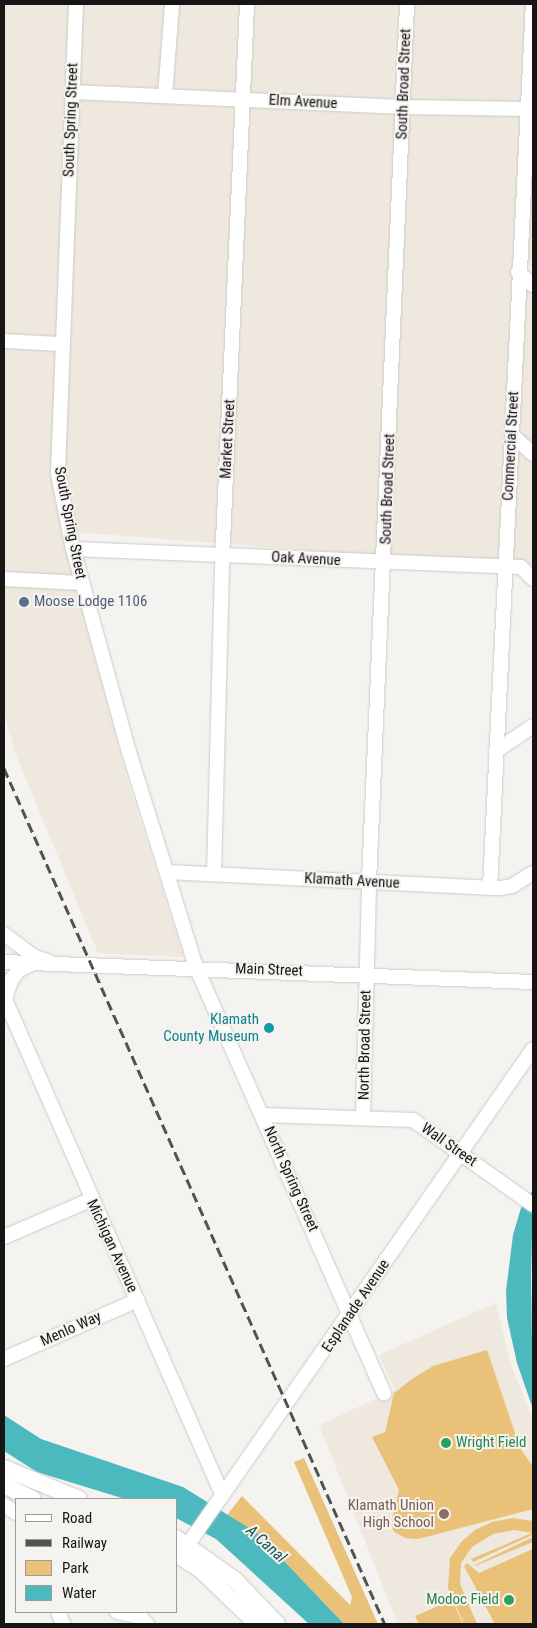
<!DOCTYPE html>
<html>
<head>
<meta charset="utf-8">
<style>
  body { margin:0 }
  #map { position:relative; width:537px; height:1628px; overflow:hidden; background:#f5f3f0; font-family:"Roboto Condensed",sans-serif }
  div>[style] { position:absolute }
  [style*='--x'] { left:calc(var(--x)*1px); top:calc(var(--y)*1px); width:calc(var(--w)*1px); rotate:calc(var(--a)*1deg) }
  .built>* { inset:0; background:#eee8de }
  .green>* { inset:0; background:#e9c178 }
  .water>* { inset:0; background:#4bb9be }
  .roads { filter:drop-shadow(0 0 1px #cbcac7) drop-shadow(0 0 1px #cbcac7) }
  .minor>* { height:14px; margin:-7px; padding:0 7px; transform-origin:7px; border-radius:7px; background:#fff }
  .major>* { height:16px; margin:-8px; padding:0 8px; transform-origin:8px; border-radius:8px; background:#fff }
  .rail>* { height:2.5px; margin-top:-1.25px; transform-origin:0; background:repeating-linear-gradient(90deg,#535251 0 10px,transparent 0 15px) }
  .dots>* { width:14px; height:14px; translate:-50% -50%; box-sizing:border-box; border:2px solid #f5f3f0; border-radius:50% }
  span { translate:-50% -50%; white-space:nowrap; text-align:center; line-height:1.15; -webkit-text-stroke:4px #f5f3f0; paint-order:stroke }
  .street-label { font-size:15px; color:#171615 }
  .service-label { font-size:15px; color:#4e5e75 }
  .left { translate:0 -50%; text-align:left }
  .culture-label { font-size:15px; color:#0d838f }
  .right { translate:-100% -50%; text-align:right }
  .leisure-label { font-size:15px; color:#27864d }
  .education-label { font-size:15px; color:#785e54 }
  .water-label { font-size:16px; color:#105054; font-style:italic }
  .frame { position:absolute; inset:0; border:5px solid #171615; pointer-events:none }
  .legend { position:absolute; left:15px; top:1498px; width:162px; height:115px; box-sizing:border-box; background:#f5f3f0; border:1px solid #9c9b98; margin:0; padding:6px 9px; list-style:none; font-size:15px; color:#171615 }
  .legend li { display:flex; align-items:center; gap:10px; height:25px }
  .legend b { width:25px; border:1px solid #9c9b98 }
</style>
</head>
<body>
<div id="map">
  <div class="built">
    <div style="clip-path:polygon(4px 4px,532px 4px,533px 268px,527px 263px,518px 272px,533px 285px,533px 579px,521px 567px,61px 531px,128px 782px,184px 957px,98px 953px,16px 755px,4px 713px)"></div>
    <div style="clip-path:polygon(496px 1303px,512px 1369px,533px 1418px,533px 1624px,398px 1624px,319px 1425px,395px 1390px,379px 1355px)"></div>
  </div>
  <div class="green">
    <div style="clip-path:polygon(487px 1350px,520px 1448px,533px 1467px,533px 1509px,418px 1539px,405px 1538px,393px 1531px,392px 1519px,399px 1490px,372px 1437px,385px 1432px,394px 1393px,412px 1379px,433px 1366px)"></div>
    <div style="clip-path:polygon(304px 1458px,378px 1624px,344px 1624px,257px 1534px,227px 1515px,242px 1496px,350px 1605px,352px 1597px,294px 1462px)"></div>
    <div style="clip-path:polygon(513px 1518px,533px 1521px,533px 1533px,514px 1530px,493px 1534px,472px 1547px,461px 1563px,460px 1584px,477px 1624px,464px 1624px,448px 1588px,450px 1558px,462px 1541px,475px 1530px,492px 1522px)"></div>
    <div style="clip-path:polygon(532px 1533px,532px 1535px,473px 1562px,471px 1559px)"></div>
    <div style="clip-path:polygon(533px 1537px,533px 1542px,475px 1566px,475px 1565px)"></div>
    <div style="clip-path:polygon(533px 1549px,533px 1624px,495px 1624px,464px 1566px,467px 1563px,479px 1573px)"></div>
    <div style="clip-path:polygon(452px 1600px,463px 1624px,419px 1624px,415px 1616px)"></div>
  </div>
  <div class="water">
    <div style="clip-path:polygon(533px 1190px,531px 1277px,533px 1409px,517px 1363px,507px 1318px,506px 1291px,513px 1235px,521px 1208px)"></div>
    <div style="clip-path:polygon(4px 1415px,41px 1439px,183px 1487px,257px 1533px,344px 1624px,309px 1624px,216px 1539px,176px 1518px,176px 1499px,125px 1499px,37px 1472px,4px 1451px)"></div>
  </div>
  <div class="roads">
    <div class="minor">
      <div style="--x:76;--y:4;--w:470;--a:92.2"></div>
      <div style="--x:58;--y:474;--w:76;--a:78.7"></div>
      <div style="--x:73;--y:549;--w:211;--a:74.6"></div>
      <div style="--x:129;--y:752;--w:225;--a:72.7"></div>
      <div style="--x:196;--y:967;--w:466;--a:66.2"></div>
      <div style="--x:72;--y:92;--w:331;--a:2.6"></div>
      <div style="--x:403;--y:107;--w:126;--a:0.9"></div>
      <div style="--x:529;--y:109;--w:5;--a:-37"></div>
      <div style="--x:165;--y:96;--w:92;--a:-85.6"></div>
      <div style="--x:518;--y:272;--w:20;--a:41"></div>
      <div style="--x:4;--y:341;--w:58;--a:3"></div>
      <div style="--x:513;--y:436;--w:27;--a:42"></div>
      <div style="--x:73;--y:549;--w:448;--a:2.3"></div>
      <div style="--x:521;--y:567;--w:17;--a:45"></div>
      <div style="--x:4;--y:579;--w:77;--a:3"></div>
      <div style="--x:496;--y:751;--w:45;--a:-34"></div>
      <div style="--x:167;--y:872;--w:333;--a:2.8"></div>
      <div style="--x:500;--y:888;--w:12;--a:-9"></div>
      <div style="--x:512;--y:886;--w:25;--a:-32"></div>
      <div style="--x:214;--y:874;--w:333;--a:-88.5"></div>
      <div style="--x:223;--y:541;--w:538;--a:-87.44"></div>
      <div style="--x:490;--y:888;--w:885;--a:-87.22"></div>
      <div style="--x:4;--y:934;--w:39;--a:37"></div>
      <div style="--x:35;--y:957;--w:14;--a:17"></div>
      <div style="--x:4;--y:962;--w:529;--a:2.17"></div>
      <div style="--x:4;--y:997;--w:543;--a:66.32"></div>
      <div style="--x:5;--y:999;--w:20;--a:-72"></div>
      <div style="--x:11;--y:980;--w:13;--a:-51"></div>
      <div style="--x:19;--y:970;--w:14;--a:-25"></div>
      <div style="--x:262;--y:1115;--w:151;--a:1.9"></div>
      <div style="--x:413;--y:1120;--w:147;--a:35.3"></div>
      <div style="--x:363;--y:1117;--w:235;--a:-88.5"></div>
      <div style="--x:369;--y:882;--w:879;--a:-87.52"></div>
      <div style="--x:4;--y:1237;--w:94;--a:-23.3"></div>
      <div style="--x:4;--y:1359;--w:146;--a:-23.8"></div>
      <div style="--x:4;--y:1505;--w:14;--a:34"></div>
      <div style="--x:182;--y:1553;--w:614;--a:-55.15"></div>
      <div style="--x:58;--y:1612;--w:13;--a:67"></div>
      <div style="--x:117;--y:1612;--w:24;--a:12"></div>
      <div style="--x:140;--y:1617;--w:10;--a:45"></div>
    </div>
    <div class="major">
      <div style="--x:4;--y:1468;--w:81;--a:22.5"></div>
      <div style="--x:4;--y:1485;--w:32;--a:26"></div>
      <div style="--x:176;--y:1538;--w:72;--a:35.4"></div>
      <div style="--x:235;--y:1580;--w:61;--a:46.3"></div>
      <div style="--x:176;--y:1554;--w:31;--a:33"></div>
      <div style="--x:202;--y:1571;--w:76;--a:43.9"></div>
    </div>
  </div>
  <div class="rail">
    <div style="--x:4;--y:768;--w:937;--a:66.01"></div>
  </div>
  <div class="dots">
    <div style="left:24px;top:602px;background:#5c6f8a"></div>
    <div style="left:269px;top:1028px;background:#0f9aa8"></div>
    <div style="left:446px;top:1443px;background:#2e9e5b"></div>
    <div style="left:444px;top:1514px;background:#8d6e63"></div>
    <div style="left:509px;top:1600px;background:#2e9e5b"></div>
  </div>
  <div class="street-label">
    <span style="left:404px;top:84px;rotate:-88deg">South Broad Street</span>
    <span style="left:303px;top:102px;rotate:3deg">Elm Avenue</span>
    <span style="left:71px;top:120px;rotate:-88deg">South Spring Street</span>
    <span style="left:228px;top:439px;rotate:-87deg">Market Street</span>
    <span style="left:511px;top:446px;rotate:-87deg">Commercial Street</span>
    <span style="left:388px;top:489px;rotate:-88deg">South Broad Street</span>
    <span style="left:70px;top:523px;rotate:79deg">South Spring Street</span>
    <span style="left:306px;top:559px;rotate:3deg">Oak Avenue</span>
    <span style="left:352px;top:881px;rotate:3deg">Klamath Avenue</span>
    <span style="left:269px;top:970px;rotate:2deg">Main Street</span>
    <span style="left:365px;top:1045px;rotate:-89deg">North Broad Street</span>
    <span style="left:449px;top:1145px;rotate:35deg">Wall Street</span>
    <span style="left:291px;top:1179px;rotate:66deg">North Spring Street</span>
    <span style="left:112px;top:1246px;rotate:65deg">Michigan Avenue</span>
    <span style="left:356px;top:1306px;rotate:-56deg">Esplanade Avenue</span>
    <span style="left:71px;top:1329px;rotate:-24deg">Menlo Way</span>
  </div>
  <div class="service-label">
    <span class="left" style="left:34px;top:602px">Moose Lodge 1106</span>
  </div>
  <div class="culture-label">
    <span class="right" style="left:259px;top:1028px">Klamath<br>County Museum</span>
  </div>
  <div class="leisure-label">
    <span class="left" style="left:456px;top:1443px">Wright Field</span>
    <span class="right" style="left:499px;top:1600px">Modoc Field</span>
  </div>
  <div class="education-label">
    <span class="right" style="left:434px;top:1514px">Klamath Union<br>High School</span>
  </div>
  <div class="water-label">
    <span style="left:266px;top:1544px;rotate:42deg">A Canal</span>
  </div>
  <div class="frame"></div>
  <ul class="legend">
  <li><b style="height:6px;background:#fff"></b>Road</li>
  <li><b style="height:6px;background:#535251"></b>Railway</li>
  <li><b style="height:14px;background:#e9c178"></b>Park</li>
  <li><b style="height:14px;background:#4bb9be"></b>Water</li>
  </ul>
</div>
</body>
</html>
